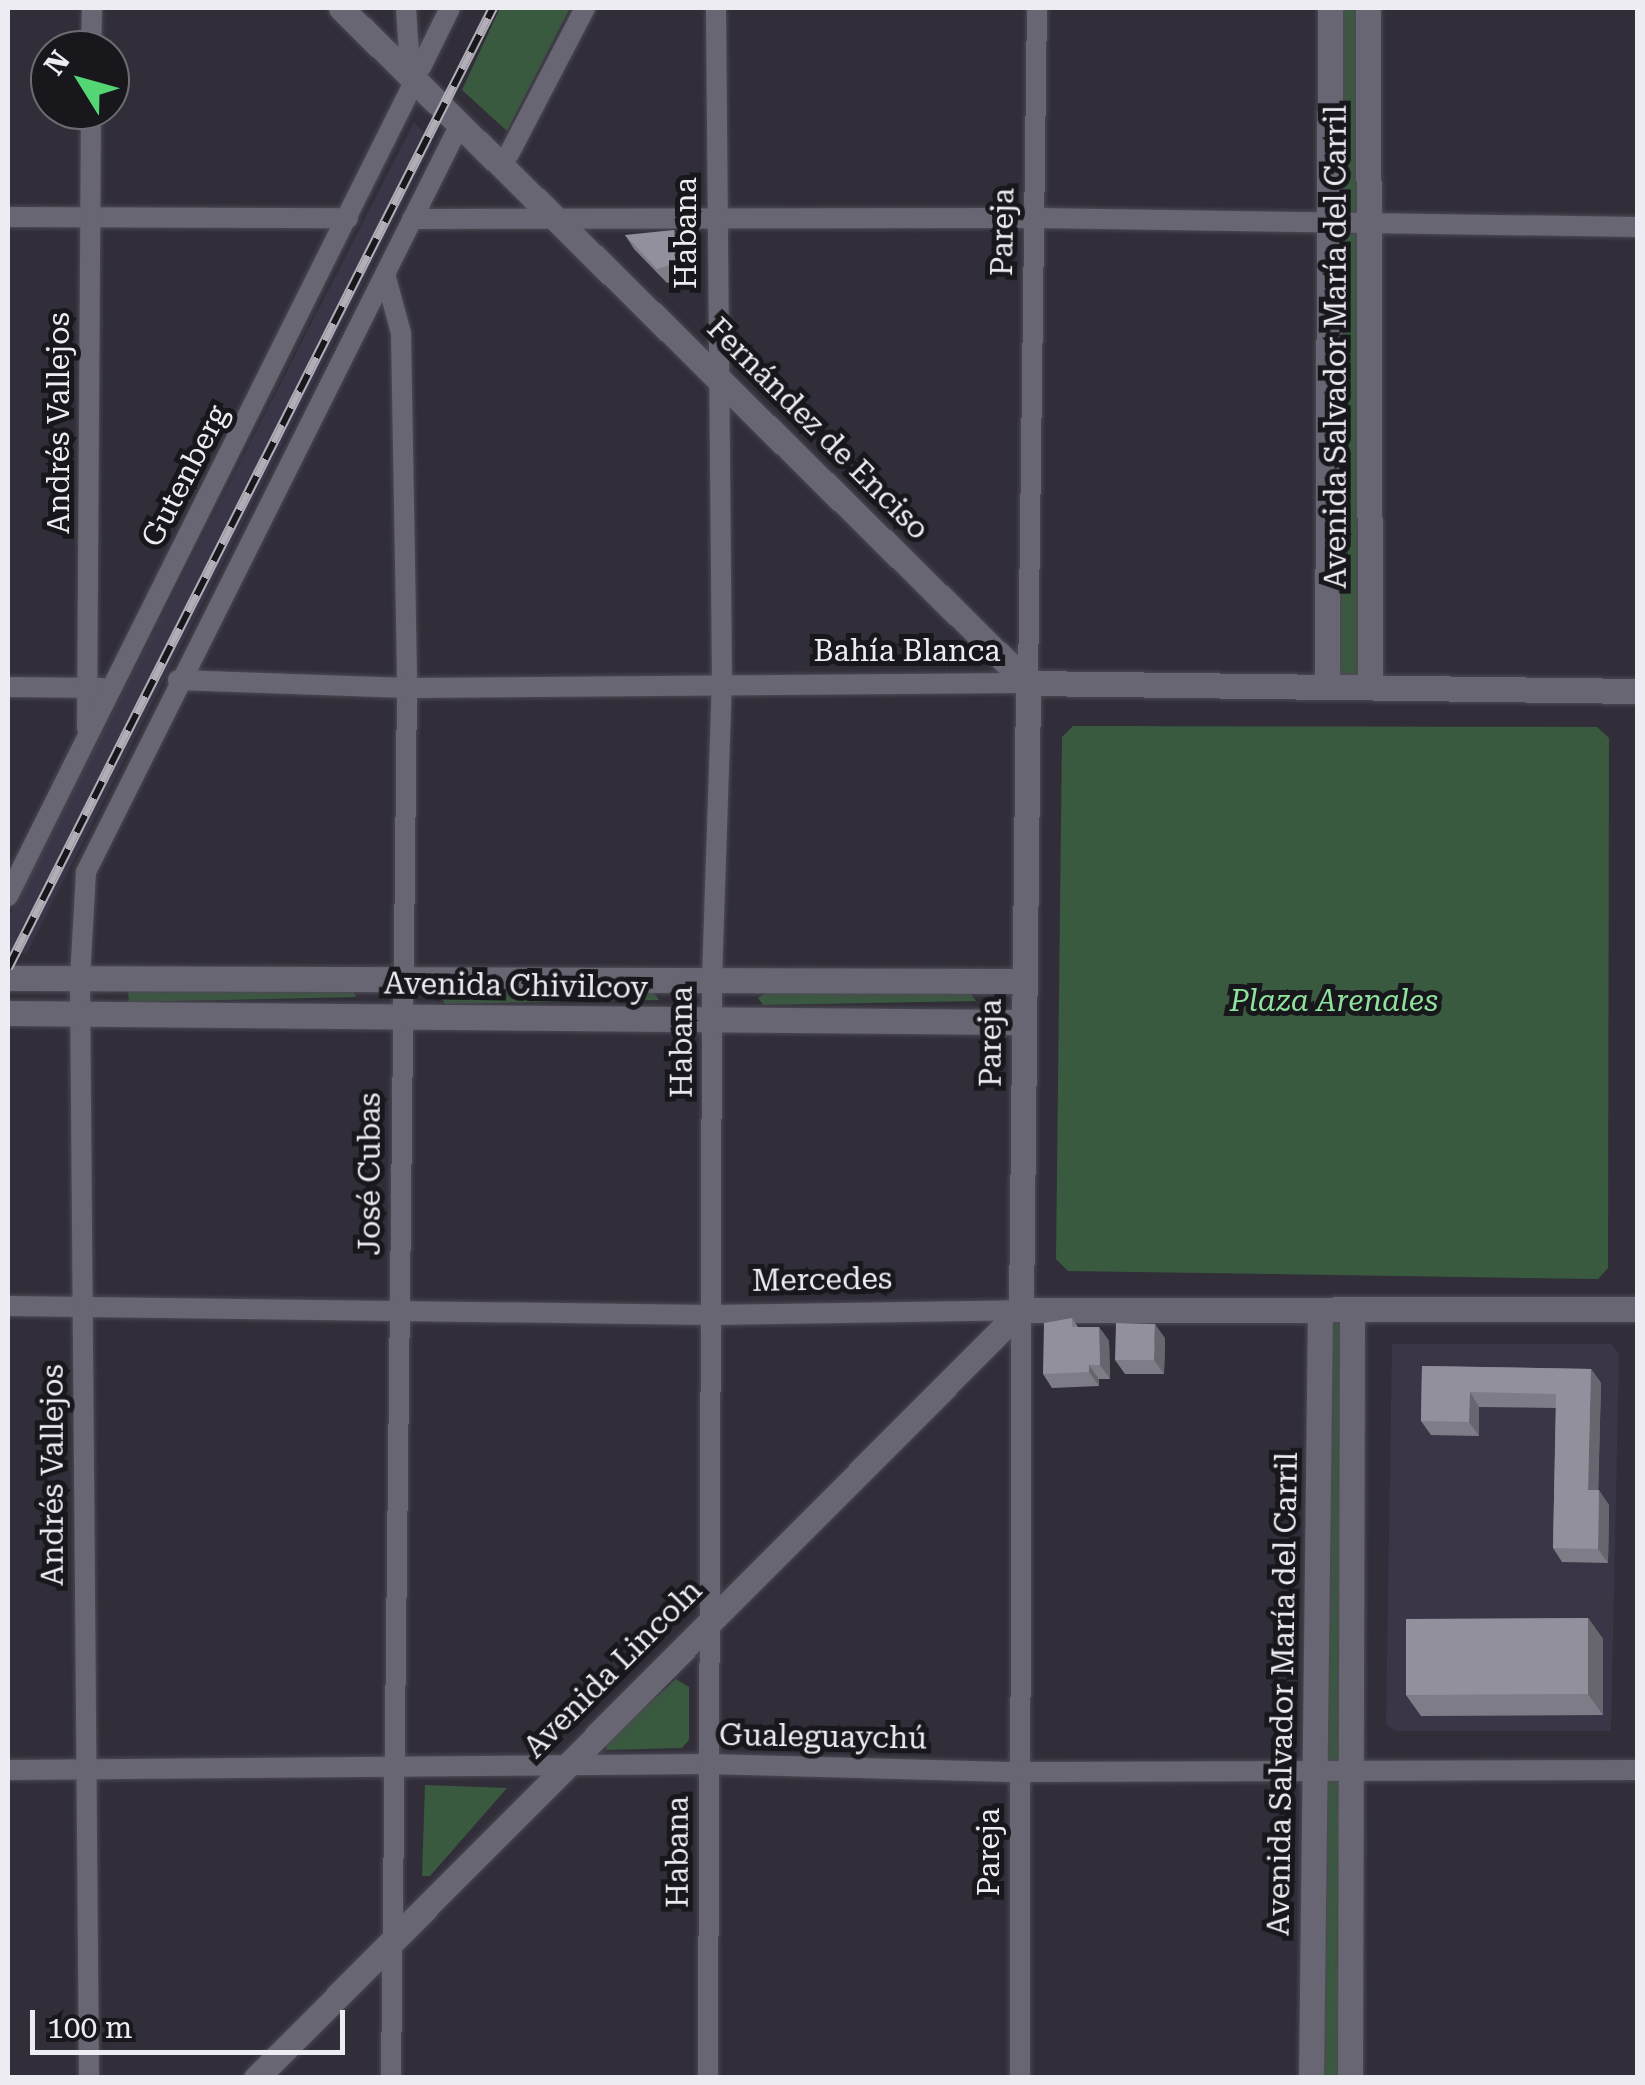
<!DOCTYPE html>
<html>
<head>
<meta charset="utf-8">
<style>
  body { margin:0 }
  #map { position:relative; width:1645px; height:2085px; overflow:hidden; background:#312e39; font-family:"Roboto Serif",serif }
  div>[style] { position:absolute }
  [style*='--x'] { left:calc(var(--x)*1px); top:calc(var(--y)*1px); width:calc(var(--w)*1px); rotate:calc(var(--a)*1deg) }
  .built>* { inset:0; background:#3b3647 }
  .green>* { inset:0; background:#3a5a40 }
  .roads { filter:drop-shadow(0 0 2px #4c4953) drop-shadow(0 0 2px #4c4953) }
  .minor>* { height:20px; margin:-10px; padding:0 10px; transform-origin:10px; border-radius:10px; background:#696673 }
  .tertiary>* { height:25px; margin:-12.5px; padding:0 12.5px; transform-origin:12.5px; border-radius:12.5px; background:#696673 }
  .rail>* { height:10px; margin-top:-5px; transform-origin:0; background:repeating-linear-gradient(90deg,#18171c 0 19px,#b1aeb7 0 38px); box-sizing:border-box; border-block:2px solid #b1aeb7 }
  .wall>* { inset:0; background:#7e7c87 }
  .shaded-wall>* { inset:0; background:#67656e }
  .building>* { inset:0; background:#93909d }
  span { translate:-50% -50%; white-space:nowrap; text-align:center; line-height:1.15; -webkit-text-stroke:10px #18171c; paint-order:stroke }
  .street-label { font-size:30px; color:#eeecf3 }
  .park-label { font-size:30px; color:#8fe29d; font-style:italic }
  .frame { position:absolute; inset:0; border:10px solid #eeecf3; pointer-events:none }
  .north { position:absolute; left:30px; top:30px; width:100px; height:100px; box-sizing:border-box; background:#18171c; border:2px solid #6e6c72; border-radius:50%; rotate:307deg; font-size:28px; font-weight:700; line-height:40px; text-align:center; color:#eeecf3 }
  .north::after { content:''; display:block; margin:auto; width:35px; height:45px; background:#53d673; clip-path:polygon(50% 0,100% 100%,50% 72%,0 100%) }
  .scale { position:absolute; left:30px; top:2010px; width:315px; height:45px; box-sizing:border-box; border:5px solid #eeecf3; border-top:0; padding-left:12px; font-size:30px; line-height:35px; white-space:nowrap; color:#eeecf3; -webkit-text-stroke:8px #18171c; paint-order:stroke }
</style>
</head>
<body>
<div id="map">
  <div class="built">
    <div style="clip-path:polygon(414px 122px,433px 143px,27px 953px,8px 954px,8px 918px)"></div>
    <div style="clip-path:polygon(1392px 1344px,1611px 1344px,1619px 1354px,1611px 1731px,1395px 1731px,1386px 1724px)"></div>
  </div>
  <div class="green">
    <div style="clip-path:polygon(500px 8px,570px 8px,507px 131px,462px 90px)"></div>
    <div style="clip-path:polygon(1330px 8px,1368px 8px,1370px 687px,1327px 687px)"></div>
    <div style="clip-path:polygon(1073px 726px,1597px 727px,1609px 738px,1608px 1268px,1598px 1279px,1068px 1271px,1056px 1259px,1062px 737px)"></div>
    <div style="clip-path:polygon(128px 990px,353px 990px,356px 997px,129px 1002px)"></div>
    <div style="clip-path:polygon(448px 992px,654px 993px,659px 1000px,445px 1004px,441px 997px)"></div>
    <div style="clip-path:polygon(765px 993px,971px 994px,976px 1001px,763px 1005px,758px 998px)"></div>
    <div style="clip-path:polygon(1320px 1311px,1343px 1311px,1350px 2077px,1311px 2078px)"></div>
    <div style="clip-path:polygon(676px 1679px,689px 1687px,689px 1740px,682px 1748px,606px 1750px,607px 1741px)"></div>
    <div style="clip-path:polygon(425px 1785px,507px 1788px,430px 1876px,422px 1876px)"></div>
  </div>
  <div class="roads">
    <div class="minor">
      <div style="--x:406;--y:8;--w:46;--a:86.3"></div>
      <div style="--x:91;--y:50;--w:42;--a:-88.6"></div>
      <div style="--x:421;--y:67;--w:66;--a:-63.8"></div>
      <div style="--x:509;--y:154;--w:165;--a:-62.5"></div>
      <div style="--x:8;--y:217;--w:340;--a:0.2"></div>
      <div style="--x:412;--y:219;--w:624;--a:-0.09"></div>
      <div style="--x:1036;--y:218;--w:602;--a:0.86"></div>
      <div style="--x:385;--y:274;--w:61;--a:74.8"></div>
      <div style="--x:401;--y:333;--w:355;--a:89"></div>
      <div style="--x:407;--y:688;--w:1390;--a:90.66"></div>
      <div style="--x:178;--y:680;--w:229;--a:2"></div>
      <div style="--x:407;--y:688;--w:621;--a:-0.46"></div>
      <div style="--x:1028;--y:683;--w:675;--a:-89.24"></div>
      <div style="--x:8;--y:687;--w:93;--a:0.6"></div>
      <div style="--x:87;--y:728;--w:618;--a:-89.63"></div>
      <div style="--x:8;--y:896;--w:910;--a:-63.49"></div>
      <div style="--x:8;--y:1306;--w:703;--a:0.73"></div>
      <div style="--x:711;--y:1315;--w:310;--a:-0.9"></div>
      <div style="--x:1021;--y:1310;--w:768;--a:90.07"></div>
      <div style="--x:8;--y:1770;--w:700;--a:-0.49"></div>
      <div style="--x:708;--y:1764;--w:314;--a:1.5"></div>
      <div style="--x:1022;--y:1772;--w:616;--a:-0.19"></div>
      <div style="--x:89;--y:2078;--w:1099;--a:-90.47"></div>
      <div style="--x:80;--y:979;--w:107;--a:-86.8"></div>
      <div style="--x:86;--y:872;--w:834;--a:-63.43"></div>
      <div style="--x:708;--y:2078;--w:1099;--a:-89.79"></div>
      <div style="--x:712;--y:979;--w:294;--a:-88.1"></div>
      <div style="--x:722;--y:685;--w:677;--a:-90.51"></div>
    </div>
    <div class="tertiary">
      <div style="--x:341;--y:8;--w:963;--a:44.5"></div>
      <div style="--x:1368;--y:8;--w:679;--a:89.83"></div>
      <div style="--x:1028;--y:683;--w:610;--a:0.75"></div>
      <div style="--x:1327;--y:687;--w:679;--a:-89.75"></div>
      <div style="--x:8;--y:978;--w:1015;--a:0.17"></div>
      <div style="--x:8;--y:1013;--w:1016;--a:0.51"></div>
      <div style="--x:1021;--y:1310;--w:627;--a:-89.36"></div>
      <div style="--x:1021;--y:1310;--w:617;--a:-0.09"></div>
      <div style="--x:256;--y:2078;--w:1084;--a:-45.11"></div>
      <div style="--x:1311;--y:2078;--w:767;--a:-89.33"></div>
      <div style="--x:1350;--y:2078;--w:766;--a:-89.85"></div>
    </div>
  </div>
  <div class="rail">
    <div style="--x:8;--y:968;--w:1076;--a:-63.2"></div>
  </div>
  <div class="wall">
    <div style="clip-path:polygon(625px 235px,684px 244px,686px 277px,667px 283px,634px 249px)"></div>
    <div style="clip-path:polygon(1072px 1318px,1078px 1327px,1099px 1327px,1109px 1341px,1110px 1379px,1099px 1379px,1099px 1386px,1052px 1388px,1043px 1374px)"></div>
    <div style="clip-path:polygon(1165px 1338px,1164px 1374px,1125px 1374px,1115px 1360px)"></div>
    <div style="clip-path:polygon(1422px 1366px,1591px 1369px,1601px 1383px,1598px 1490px,1609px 1505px,1608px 1563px,1562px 1562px,1553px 1548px,1556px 1408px,1479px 1407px,1479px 1436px,1431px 1435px,1421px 1421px)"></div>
    <div style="clip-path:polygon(1588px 1618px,1603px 1639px,1603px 1715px,1421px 1716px,1406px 1695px)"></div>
  </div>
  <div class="shaded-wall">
    <div style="clip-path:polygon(674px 230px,684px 244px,686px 277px,676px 263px)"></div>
    <div style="clip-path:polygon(1155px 1324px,1165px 1338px,1164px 1374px,1154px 1360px)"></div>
    <div style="clip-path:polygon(1099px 1327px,1109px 1341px,1110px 1379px,1100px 1365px)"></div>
    <div style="clip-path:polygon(1089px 1365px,1099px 1379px,1099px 1386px,1089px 1372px)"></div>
    <div style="clip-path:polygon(1591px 1369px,1601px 1383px,1598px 1504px,1588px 1490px)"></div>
    <div style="clip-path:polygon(1470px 1392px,1479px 1407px,1479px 1436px,1469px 1422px)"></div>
    <div style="clip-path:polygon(1599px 1490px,1609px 1505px,1608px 1563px,1598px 1549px)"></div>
    <div style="clip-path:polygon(1588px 1618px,1603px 1639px,1603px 1715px,1588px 1694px)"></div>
  </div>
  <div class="building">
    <div style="clip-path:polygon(674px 230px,676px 263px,657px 269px,625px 235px)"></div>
    <div style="clip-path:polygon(1072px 1318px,1072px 1327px,1099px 1327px,1100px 1365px,1089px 1365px,1089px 1372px,1043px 1374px,1044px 1323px)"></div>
    <div style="clip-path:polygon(1116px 1323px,1155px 1324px,1154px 1360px,1115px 1360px)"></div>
    <div style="clip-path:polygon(1422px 1366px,1591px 1369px,1588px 1490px,1599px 1490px,1598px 1549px,1553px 1548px,1556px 1394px,1470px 1392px,1469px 1422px,1421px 1421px)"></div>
    <div style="clip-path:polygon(1588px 1618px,1588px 1694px,1406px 1695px,1406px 1619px)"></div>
  </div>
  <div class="street-label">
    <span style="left:1003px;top:232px;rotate:-89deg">Pareja</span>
    <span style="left:686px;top:233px;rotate:-90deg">Habana</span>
    <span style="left:1336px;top:347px;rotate:-90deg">Avenida Salvador María del Carril</span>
    <span style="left:59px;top:423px;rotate:-90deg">Andrés Vallejos</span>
    <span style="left:818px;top:429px;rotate:45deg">Fernández de Enciso</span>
    <span style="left:185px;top:476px;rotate:-63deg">Gutenberg</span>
    <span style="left:907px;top:651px">Bahía Blanca</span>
    <span style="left:516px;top:986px;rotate:1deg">Avenida Chivilcoy</span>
    <span style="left:682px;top:1042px;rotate:-90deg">Habana</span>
    <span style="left:991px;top:1043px;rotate:-90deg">Pareja</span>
    <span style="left:370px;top:1174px;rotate:-90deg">José Cubas</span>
    <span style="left:822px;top:1280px;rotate:-1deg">Mercedes</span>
    <span style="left:53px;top:1475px;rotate:-90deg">Andrés Vallejos</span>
    <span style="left:613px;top:1669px;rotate:-45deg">Avenida Lincoln</span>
    <span style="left:1283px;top:1694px;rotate:-89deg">Avenida Salvador María del Carril</span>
    <span style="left:823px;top:1737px;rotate:1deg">Gualeguaychú</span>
    <span style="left:678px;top:1852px;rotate:-90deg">Habana</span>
    <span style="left:989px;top:1852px;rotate:-90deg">Pareja</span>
  </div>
  <div class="park-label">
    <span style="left:1334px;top:1001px">Plaza Arenales</span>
  </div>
  <div class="frame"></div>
  <div class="north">N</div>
  <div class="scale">100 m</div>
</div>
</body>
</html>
